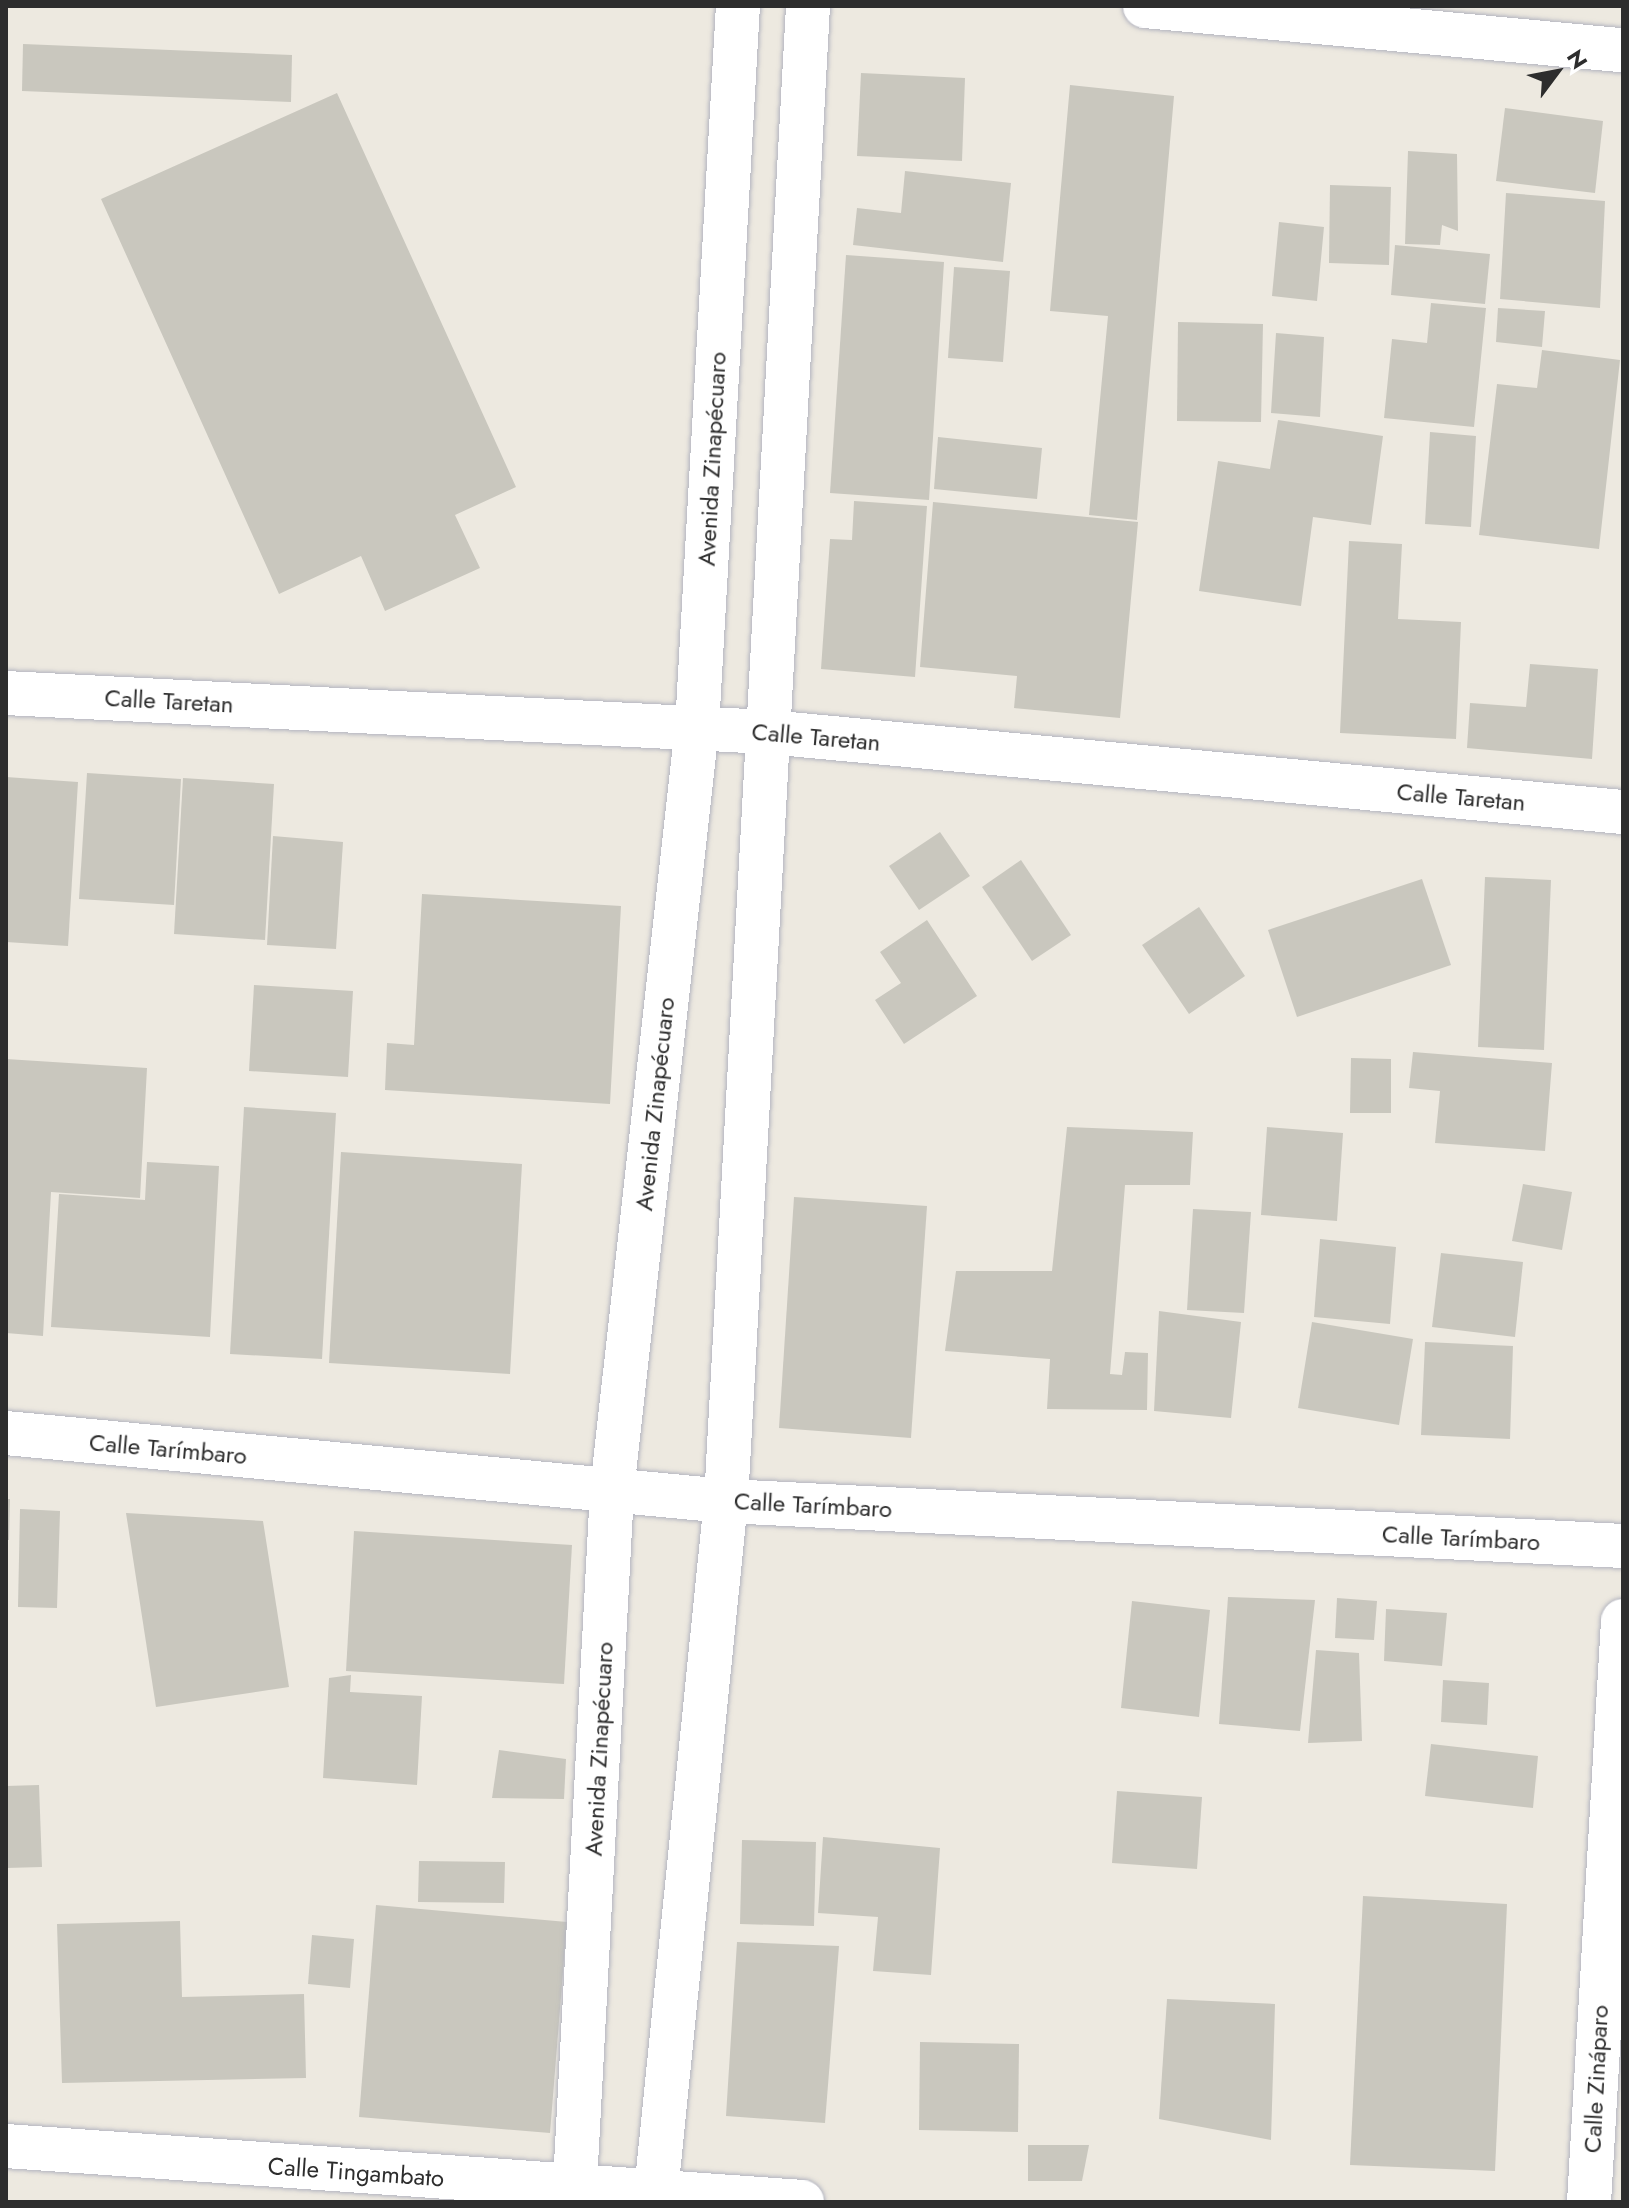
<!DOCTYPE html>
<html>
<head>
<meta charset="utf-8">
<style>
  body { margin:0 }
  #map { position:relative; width:1629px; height:2208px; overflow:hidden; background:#ede9e0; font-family:Jost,sans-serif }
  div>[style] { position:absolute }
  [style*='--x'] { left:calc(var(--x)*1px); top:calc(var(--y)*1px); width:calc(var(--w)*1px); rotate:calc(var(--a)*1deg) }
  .building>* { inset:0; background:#c9c7be }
  .roads { filter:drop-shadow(0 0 2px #b3b4bf) drop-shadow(0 0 2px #b3b4bf) }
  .minor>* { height:44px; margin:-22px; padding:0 22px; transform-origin:22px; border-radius:22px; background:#fff }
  span { translate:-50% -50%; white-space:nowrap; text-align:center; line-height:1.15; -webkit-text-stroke:6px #fff; paint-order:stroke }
  .street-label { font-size:24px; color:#2d2d2d }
  .frame { position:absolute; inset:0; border:8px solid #2d2d2d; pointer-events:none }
  .north { position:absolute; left:1517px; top:32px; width:80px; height:80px; -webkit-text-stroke:6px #fff; paint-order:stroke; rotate:58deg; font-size:22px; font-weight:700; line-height:32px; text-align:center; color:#2d2d2d }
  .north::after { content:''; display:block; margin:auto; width:28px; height:36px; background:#2d2d2d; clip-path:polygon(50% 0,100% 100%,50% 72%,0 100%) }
</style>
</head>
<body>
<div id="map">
  <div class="building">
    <div style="clip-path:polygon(23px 44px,292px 55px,291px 102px,22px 91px)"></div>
    <div style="clip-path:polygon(861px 73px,965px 78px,962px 161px,857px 156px)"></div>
    <div style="clip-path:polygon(1070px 85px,1174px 96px,1137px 520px,1089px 515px,1108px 316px,1050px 311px)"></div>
    <div style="clip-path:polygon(337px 93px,516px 487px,455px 515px,480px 568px,385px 611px,361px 556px,279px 594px,101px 199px)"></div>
    <div style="clip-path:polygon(1505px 108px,1603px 121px,1595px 193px,1496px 181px)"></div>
    <div style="clip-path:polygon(1408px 151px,1457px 154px,1458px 231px,1442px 225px,1440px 245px,1405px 244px)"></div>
    <div style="clip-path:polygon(905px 171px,1011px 183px,1003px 262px,853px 245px,857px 208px,901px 213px)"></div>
    <div style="clip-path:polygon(1330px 185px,1391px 187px,1389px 265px,1329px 263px)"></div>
    <div style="clip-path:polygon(1506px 193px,1605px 201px,1600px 308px,1500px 299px)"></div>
    <div style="clip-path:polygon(1279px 222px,1324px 227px,1317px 301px,1272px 296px)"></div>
    <div style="clip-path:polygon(1395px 245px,1490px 254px,1485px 304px,1391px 295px)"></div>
    <div style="clip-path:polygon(846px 255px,944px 262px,929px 500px,830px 493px)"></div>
    <div style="clip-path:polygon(954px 267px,1010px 271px,1003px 362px,948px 358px)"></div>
    <div style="clip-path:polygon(1431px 303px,1486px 308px,1474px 427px,1384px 418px,1392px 339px,1427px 343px)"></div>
    <div style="clip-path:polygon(1498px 308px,1545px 311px,1542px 347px,1496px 342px)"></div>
    <div style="clip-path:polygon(1178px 322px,1263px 324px,1261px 422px,1177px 421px)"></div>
    <div style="clip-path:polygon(1276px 333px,1324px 337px,1320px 417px,1271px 413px)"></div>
    <div style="clip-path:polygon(1542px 350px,1620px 360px,1599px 549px,1479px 535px,1497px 384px,1537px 388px)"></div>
    <div style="clip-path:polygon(1278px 420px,1383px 436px,1371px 525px,1313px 517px,1301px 606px,1199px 591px,1218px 461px,1270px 469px)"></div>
    <div style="clip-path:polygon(1430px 432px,1476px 436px,1471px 527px,1425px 524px)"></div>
    <div style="clip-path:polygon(938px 437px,1042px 448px,1037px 499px,934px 489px)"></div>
    <div style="clip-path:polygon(854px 501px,927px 506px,915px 677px,821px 669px,830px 539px,852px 540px)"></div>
    <div style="clip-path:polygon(933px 502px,1138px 522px,1120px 718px,1014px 708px,1017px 676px,920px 667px)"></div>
    <div style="clip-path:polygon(1349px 541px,1402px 544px,1398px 619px,1461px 622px,1456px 739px,1340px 733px)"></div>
    <div style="clip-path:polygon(1530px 664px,1598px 669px,1592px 759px,1467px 748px,1470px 703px,1526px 707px)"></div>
    <div style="clip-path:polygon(87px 773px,181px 779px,174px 905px,79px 899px)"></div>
    <div style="clip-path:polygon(6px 777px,78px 782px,68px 946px,6px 942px)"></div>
    <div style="clip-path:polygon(183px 778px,274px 784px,265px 940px,174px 934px)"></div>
    <div style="clip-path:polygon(940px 832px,970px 876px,919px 910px,889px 866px)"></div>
    <div style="clip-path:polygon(273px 836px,343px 842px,336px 949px,267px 945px)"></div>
    <div style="clip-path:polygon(1021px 860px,1071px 935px,1032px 961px,982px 887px)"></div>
    <div style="clip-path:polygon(1485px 877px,1551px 880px,1544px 1050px,1478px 1047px)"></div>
    <div style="clip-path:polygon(1422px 879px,1451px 965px,1297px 1017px,1268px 930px)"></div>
    <div style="clip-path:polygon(422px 894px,621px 906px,610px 1104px,385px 1090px,387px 1043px,414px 1045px)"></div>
    <div style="clip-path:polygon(1199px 907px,1245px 976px,1189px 1014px,1142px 945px)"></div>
    <div style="clip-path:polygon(927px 920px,977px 996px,904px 1044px,875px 1000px,901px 983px,880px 952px)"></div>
    <div style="clip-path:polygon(254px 985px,353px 991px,348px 1077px,249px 1071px)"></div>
    <div style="clip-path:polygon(1413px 1052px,1552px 1063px,1545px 1151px,1435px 1143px,1440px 1091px,1409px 1088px)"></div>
    <div style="clip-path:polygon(1351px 1058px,1391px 1059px,1391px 1113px,1350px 1113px)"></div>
    <div style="clip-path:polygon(6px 1059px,147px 1068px,140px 1198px,51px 1192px,43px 1336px,6px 1333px)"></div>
    <div style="clip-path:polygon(244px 1107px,336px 1113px,322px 1359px,230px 1354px)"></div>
    <div style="clip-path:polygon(1067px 1127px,1193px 1132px,1190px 1185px,1125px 1185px,1110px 1374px,1122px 1375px,1125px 1352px,1148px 1353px,1147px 1410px,1047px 1409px,1050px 1359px,945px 1351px,956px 1271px,1052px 1271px)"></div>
    <div style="clip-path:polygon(1267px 1127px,1343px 1133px,1337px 1221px,1261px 1215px)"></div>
    <div style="clip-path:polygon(341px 1152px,522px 1164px,510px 1374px,329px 1363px)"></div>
    <div style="clip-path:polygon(147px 1162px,219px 1166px,210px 1337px,51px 1327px,59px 1194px,145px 1200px)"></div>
    <div style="clip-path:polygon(1523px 1184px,1572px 1192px,1562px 1250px,1512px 1241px)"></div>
    <div style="clip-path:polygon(794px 1197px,927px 1206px,911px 1438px,779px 1428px)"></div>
    <div style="clip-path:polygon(1193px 1209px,1251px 1212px,1244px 1313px,1187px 1310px)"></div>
    <div style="clip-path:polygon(1320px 1239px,1396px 1247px,1390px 1324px,1314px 1317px)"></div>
    <div style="clip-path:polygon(1441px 1253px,1523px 1262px,1515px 1337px,1432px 1327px)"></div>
    <div style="clip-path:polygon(1159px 1311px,1241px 1322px,1231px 1418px,1154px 1411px)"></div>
    <div style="clip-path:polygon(1312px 1322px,1413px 1339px,1399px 1425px,1298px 1408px)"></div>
    <div style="clip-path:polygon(1425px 1342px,1513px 1346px,1510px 1439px,1421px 1435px)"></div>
    <div style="clip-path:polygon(6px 1499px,10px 1499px,9px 1540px,6px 1540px)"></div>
    <div style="clip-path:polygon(20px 1509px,60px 1511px,57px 1608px,18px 1607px)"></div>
    <div style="clip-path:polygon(126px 1513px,263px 1521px,289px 1687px,156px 1707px)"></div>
    <div style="clip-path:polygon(354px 1531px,572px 1545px,564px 1684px,346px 1671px)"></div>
    <div style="clip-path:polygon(1228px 1597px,1315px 1600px,1300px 1731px,1219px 1724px)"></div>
    <div style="clip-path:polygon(1337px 1598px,1377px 1601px,1374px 1640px,1335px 1638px)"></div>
    <div style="clip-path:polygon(1132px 1601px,1210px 1610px,1199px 1717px,1121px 1708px)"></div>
    <div style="clip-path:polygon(1386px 1609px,1447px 1613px,1442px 1666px,1384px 1661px)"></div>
    <div style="clip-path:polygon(1316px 1650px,1359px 1653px,1362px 1741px,1308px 1743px)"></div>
    <div style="clip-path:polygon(351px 1675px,350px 1692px,422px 1696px,417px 1785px,323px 1778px,329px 1678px)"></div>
    <div style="clip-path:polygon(1443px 1680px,1489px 1683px,1487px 1725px,1441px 1722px)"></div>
    <div style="clip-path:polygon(1431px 1744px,1538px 1756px,1533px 1808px,1425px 1796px)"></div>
    <div style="clip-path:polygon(499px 1750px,566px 1759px,564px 1799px,492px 1798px)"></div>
    <div style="clip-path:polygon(39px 1785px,42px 1867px,6px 1868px,6px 1786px)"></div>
    <div style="clip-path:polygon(1117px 1791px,1202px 1797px,1197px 1869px,1112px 1863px)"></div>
    <div style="clip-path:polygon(823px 1837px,940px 1848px,931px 1975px,873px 1971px,878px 1917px,818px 1913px)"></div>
    <div style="clip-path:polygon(742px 1840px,816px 1842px,814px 1926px,740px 1924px)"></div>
    <div style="clip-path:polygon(419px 1861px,505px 1862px,504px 1903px,418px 1902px)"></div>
    <div style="clip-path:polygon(1363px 1896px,1507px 1904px,1495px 2171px,1350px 2165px)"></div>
    <div style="clip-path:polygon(376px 1905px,567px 1922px,550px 2133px,359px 2117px)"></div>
    <div style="clip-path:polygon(180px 1921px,182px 1997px,304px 1994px,306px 2078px,62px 2083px,57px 1924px)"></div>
    <div style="clip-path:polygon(312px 1935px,354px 1939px,350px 1988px,308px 1984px)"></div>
    <div style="clip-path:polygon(737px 1942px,839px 1946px,825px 2123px,726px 2116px)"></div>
    <div style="clip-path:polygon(1167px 1999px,1275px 2004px,1271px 2140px,1159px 2119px)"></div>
    <div style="clip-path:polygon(920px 2042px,1019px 2044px,1018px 2132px,919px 2130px)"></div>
    <div style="clip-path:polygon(1028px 2145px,1089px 2145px,1082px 2181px,1028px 2181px)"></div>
  </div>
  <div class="roads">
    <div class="minor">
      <div style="--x:1145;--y:6;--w:480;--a:5.3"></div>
      <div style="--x:6;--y:693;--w:763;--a:2.93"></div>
      <div style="--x:768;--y:732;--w:859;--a:5.35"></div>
      <div style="--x:6;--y:1433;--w:723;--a:5.4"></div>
      <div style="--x:726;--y:1501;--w:898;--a:2.87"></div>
      <div style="--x:6;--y:2146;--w:798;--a:4.02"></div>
      <div style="--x:574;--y:2202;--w:713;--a:-86.94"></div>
      <div style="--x:612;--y:1490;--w:768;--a:-83.64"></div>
      <div style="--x:697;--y:727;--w:722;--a:-86.75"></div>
      <div style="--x:655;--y:2202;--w:705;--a:-84.22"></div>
      <div style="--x:726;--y:1501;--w:1497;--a:-86.86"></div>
      <div style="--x:1589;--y:2202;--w:582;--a:-86.65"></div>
    </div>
  </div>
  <div class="street-label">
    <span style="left:712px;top:459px;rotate:-87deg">Avenida Zinapécuaro</span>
    <span style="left:169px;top:701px;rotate:3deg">Calle Taretan</span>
    <span style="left:816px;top:737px;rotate:5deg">Calle Taretan</span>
    <span style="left:1461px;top:797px;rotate:5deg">Calle Taretan</span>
    <span style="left:655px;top:1104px;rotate:-84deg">Avenida Zinapécuaro</span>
    <span style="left:168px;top:1449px;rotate:5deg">Calle Tarímbaro</span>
    <span style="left:813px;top:1505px;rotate:3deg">Calle Tarímbaro</span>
    <span style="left:1461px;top:1538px;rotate:3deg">Calle Tarímbaro</span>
    <span style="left:599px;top:1749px;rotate:-87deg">Avenida Zinapécuaro</span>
    <span style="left:1596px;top:2079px;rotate:-87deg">Calle Zináparo</span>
    <span style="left:356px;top:2172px;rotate:4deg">Calle Tingambato</span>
  </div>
  <div class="frame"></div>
  <div class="north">N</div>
</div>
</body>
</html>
